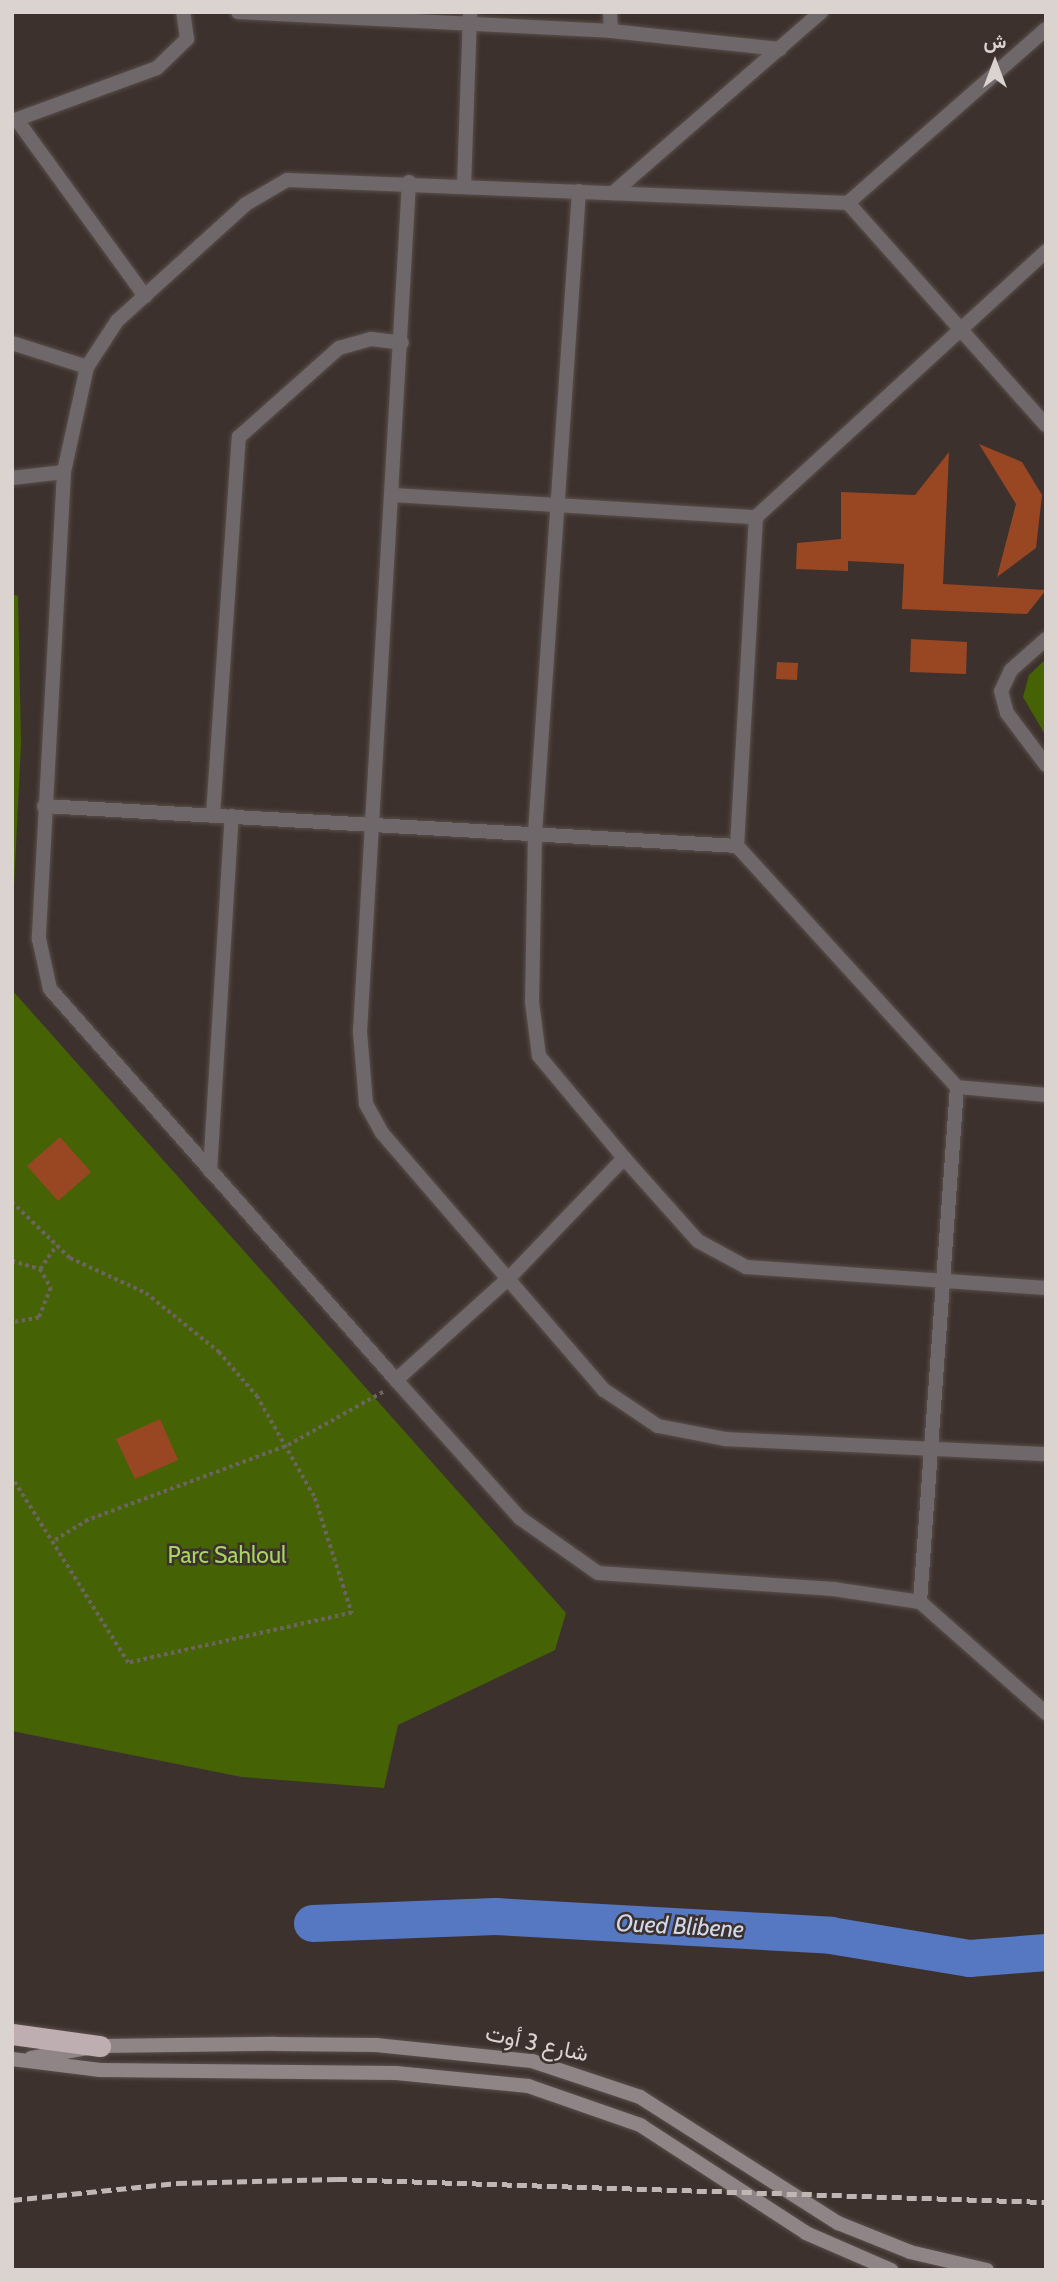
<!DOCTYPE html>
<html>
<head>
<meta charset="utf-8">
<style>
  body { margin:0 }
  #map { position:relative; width:1058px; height:2282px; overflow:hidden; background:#3d312d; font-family:Cabin,Vazirmatn,sans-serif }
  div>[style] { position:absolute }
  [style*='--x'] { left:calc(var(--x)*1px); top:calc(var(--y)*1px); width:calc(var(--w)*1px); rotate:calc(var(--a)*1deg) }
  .green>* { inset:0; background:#456304 }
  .river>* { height:37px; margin:-18.5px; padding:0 18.5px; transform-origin:18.5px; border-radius:18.5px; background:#5678c2 }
  .building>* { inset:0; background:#994722 }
  .path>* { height:3.5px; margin-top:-1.75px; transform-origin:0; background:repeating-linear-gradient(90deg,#6d635f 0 3.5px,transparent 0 7px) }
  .roads { filter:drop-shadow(0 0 2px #594e4a) drop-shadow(0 0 2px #594e4a) }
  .street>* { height:14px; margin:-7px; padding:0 7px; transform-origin:7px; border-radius:7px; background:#6f686a }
  .secondary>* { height:14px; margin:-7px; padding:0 7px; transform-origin:7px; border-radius:7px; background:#8f8587 }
  .highway>* { height:21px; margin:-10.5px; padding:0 10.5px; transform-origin:10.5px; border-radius:10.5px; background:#beaeb2 }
  .rail>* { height:5px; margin-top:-2.5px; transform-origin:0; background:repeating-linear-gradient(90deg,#c0b7b4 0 10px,transparent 0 15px) }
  span { translate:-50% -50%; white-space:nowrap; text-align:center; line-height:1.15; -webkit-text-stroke:5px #3d312d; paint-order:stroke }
  .park-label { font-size:23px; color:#a7d462 }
  .street-label { font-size:23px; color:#dbd3d0 }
  .water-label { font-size:24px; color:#cfd9ed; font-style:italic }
  .frame { position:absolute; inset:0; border:14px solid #dbd3d0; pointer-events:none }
  .north { position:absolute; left:960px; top:28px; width:70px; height:70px; -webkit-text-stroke:5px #3d312d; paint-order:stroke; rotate:0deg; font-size:19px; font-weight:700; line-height:28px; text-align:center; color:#dbd3d0 }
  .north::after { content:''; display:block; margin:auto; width:24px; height:32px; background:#dbd3d0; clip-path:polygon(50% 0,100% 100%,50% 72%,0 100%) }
</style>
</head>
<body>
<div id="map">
  <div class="green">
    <div style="clip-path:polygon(12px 594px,18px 596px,21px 744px,12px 927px)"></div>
    <div style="clip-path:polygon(1046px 659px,1046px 736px,1023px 697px,1029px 675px)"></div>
    <div style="clip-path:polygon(12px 990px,566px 1613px,555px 1650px,398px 1725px,384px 1788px,242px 1777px,12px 1731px)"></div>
  </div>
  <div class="river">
    <div style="--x:312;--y:1923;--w:183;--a:-2.2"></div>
    <div style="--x:495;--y:1916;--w:336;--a:3.2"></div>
    <div style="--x:830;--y:1935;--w:141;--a:9.4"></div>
    <div style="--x:969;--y:1958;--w:77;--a:-4.5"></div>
  </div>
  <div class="building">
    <div style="clip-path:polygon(979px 444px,1022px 462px,1042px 495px,1036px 548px,997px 577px,1016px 504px)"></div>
    <div style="clip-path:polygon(949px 452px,943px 584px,1046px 590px,1027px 614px,902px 609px,904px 564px,848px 561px,848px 571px,796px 569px,797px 543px,841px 539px,841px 492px,915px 495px)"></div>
    <div style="clip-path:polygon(911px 639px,967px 642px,966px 674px,910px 672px)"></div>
    <div style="clip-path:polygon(777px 662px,798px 663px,797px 680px,776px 679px)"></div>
    <div style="clip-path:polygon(60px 1137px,91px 1172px,58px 1201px,27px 1166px)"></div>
    <div style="clip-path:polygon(160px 1419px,178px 1460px,135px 1479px,116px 1439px)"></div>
  </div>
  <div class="path">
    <div style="--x:12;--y:1202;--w:81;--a:44"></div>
    <div style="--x:70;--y:1258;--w:84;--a:24.7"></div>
    <div style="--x:146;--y:1293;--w:94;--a:38.9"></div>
    <div style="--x:219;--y:1352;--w:58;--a:49.2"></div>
    <div style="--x:257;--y:1396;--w:117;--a:60.4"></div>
    <div style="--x:315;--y:1498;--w:121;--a:72.2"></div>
    <div style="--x:352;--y:1613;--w:230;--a:167.4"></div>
    <div style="--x:128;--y:1663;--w:218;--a:-122.1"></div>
    <div style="--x:12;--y:1261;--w:29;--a:16"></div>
    <div style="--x:40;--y:1269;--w:22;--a:60"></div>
    <div style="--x:51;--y:1288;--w:32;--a:112"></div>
    <div style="--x:39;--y:1318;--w:27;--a:170"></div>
    <div style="--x:40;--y:1269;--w:29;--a:-55"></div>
    <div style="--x:55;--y:1540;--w:36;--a:-32"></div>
    <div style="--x:85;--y:1521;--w:217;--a:-20.5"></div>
    <div style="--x:288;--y:1445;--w:109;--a:-29.2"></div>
  </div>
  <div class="roads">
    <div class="street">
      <div style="--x:238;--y:12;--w:373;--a:2.9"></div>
      <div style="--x:611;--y:31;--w:19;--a:-93"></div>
      <div style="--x:1046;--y:29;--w:264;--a:138.7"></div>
      <div style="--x:848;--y:203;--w:561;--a:-177.65"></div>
      <div style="--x:287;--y:180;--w:48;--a:149.7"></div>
      <div style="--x:246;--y:204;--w:174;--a:137.8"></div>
      <div style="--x:117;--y:321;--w:55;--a:123.1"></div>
      <div style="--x:87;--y:367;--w:107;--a:102.4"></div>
      <div style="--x:64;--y:472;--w:468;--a:93.1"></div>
      <div style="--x:39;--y:939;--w:51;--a:77.6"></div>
      <div style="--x:50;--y:989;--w:522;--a:48.49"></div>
      <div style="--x:396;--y:1380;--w:154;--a:-42.1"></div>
      <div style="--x:510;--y:1277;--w:165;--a:-46.2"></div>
      <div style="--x:624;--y:1158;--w:111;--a:48.3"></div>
      <div style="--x:698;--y:1241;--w:55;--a:28.4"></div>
      <div style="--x:746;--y:1267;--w:301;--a:4"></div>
      <div style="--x:611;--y:31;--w:170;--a:6.1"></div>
      <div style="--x:17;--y:120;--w:218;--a:54"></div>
      <div style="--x:12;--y:121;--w:154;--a:-20.1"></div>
      <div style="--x:157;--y:68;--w:42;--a:-44"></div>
      <div style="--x:187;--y:39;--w:27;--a:-98"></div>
      <div style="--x:409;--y:182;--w:851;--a:93.3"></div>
      <div style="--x:360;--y:1032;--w:72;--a:85.2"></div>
      <div style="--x:366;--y:1104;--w:33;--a:61"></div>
      <div style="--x:382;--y:1133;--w:340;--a:49.2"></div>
      <div style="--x:604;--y:1390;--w:65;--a:33.7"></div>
      <div style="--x:658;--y:1426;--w:68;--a:11"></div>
      <div style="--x:725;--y:1439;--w:321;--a:2.7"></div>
      <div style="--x:464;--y:186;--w:174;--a:-88"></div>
      <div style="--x:579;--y:191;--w:644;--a:93.92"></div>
      <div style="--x:535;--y:833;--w:169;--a:91"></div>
      <div style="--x:532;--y:1002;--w:54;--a:82.6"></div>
      <div style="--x:539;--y:1056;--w:133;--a:50.2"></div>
      <div style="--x:613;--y:193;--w:276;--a:-41"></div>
      <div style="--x:848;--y:203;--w:297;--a:48.3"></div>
      <div style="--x:12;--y:343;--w:79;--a:17.7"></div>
      <div style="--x:12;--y:478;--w:52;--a:-6.6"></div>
      <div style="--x:392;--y:495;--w:365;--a:3.5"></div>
      <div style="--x:756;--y:517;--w:394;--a:-42.5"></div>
      <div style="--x:1046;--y:639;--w:47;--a:138.5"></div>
      <div style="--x:1011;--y:670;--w:23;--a:115"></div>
      <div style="--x:1001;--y:691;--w:23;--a:75"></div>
      <div style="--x:1007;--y:713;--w:65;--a:53.1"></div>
      <div style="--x:44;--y:806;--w:694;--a:3.3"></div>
      <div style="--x:737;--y:846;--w:326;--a:47.6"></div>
      <div style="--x:957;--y:1087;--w:89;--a:5.1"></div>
      <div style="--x:213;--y:815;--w:379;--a:-86.1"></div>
      <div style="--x:239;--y:437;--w:134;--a:-41.7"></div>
      <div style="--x:339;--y:348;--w:33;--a:-16"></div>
      <div style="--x:371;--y:339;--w:31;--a:7"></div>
      <div style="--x:737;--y:846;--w:330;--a:-86.7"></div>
      <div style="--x:210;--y:1171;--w:356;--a:-86.5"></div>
      <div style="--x:396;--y:1380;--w:186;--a:48.1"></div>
      <div style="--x:520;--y:1518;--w:95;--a:35.2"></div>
      <div style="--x:598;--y:1573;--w:236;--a:3.9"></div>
      <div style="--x:833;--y:1589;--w:88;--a:8.5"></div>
      <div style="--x:920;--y:1602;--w:168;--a:41.4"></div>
      <div style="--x:920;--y:1602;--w:516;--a:-85.89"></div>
    </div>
    <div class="secondary">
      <div style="--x:31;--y:2058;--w:70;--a:-9.9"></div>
      <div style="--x:100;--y:2046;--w:175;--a:-0.7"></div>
      <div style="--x:275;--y:2044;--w:101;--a:0.6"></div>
      <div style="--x:376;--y:2045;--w:157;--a:5.9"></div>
      <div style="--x:532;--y:2061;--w:114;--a:18.4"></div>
      <div style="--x:640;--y:2097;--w:235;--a:32.5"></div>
      <div style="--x:838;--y:2223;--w:78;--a:21.9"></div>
      <div style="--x:910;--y:2252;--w:79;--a:13.2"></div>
      <div style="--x:12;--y:2059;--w:89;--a:7.1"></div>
      <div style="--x:100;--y:2070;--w:296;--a:0.6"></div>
      <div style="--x:396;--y:2073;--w:133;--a:5.6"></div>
      <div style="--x:528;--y:2086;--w:119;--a:19.2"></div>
      <div style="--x:640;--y:2125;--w:198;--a:33"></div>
      <div style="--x:806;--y:2233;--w:93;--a:23.5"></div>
    </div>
    <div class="highway">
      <div style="--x:12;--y:2034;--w:89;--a:7.8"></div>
    </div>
  </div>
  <div class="rail">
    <div style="--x:12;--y:2200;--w:166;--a:-5.9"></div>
    <div style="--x:177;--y:2183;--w:160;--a:-1.4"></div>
    <div style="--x:337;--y:2179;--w:709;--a:1.86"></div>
  </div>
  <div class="park-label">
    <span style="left:227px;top:1555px">Parc Sahloul</span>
  </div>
  <div class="street-label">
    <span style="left:537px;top:2043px;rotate:12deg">شارع 3 أوت</span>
  </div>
  <div class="water-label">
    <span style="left:680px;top:1926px;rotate:3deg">Oued Blibene</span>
  </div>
  <div class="frame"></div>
  <div class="north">ش</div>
</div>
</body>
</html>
